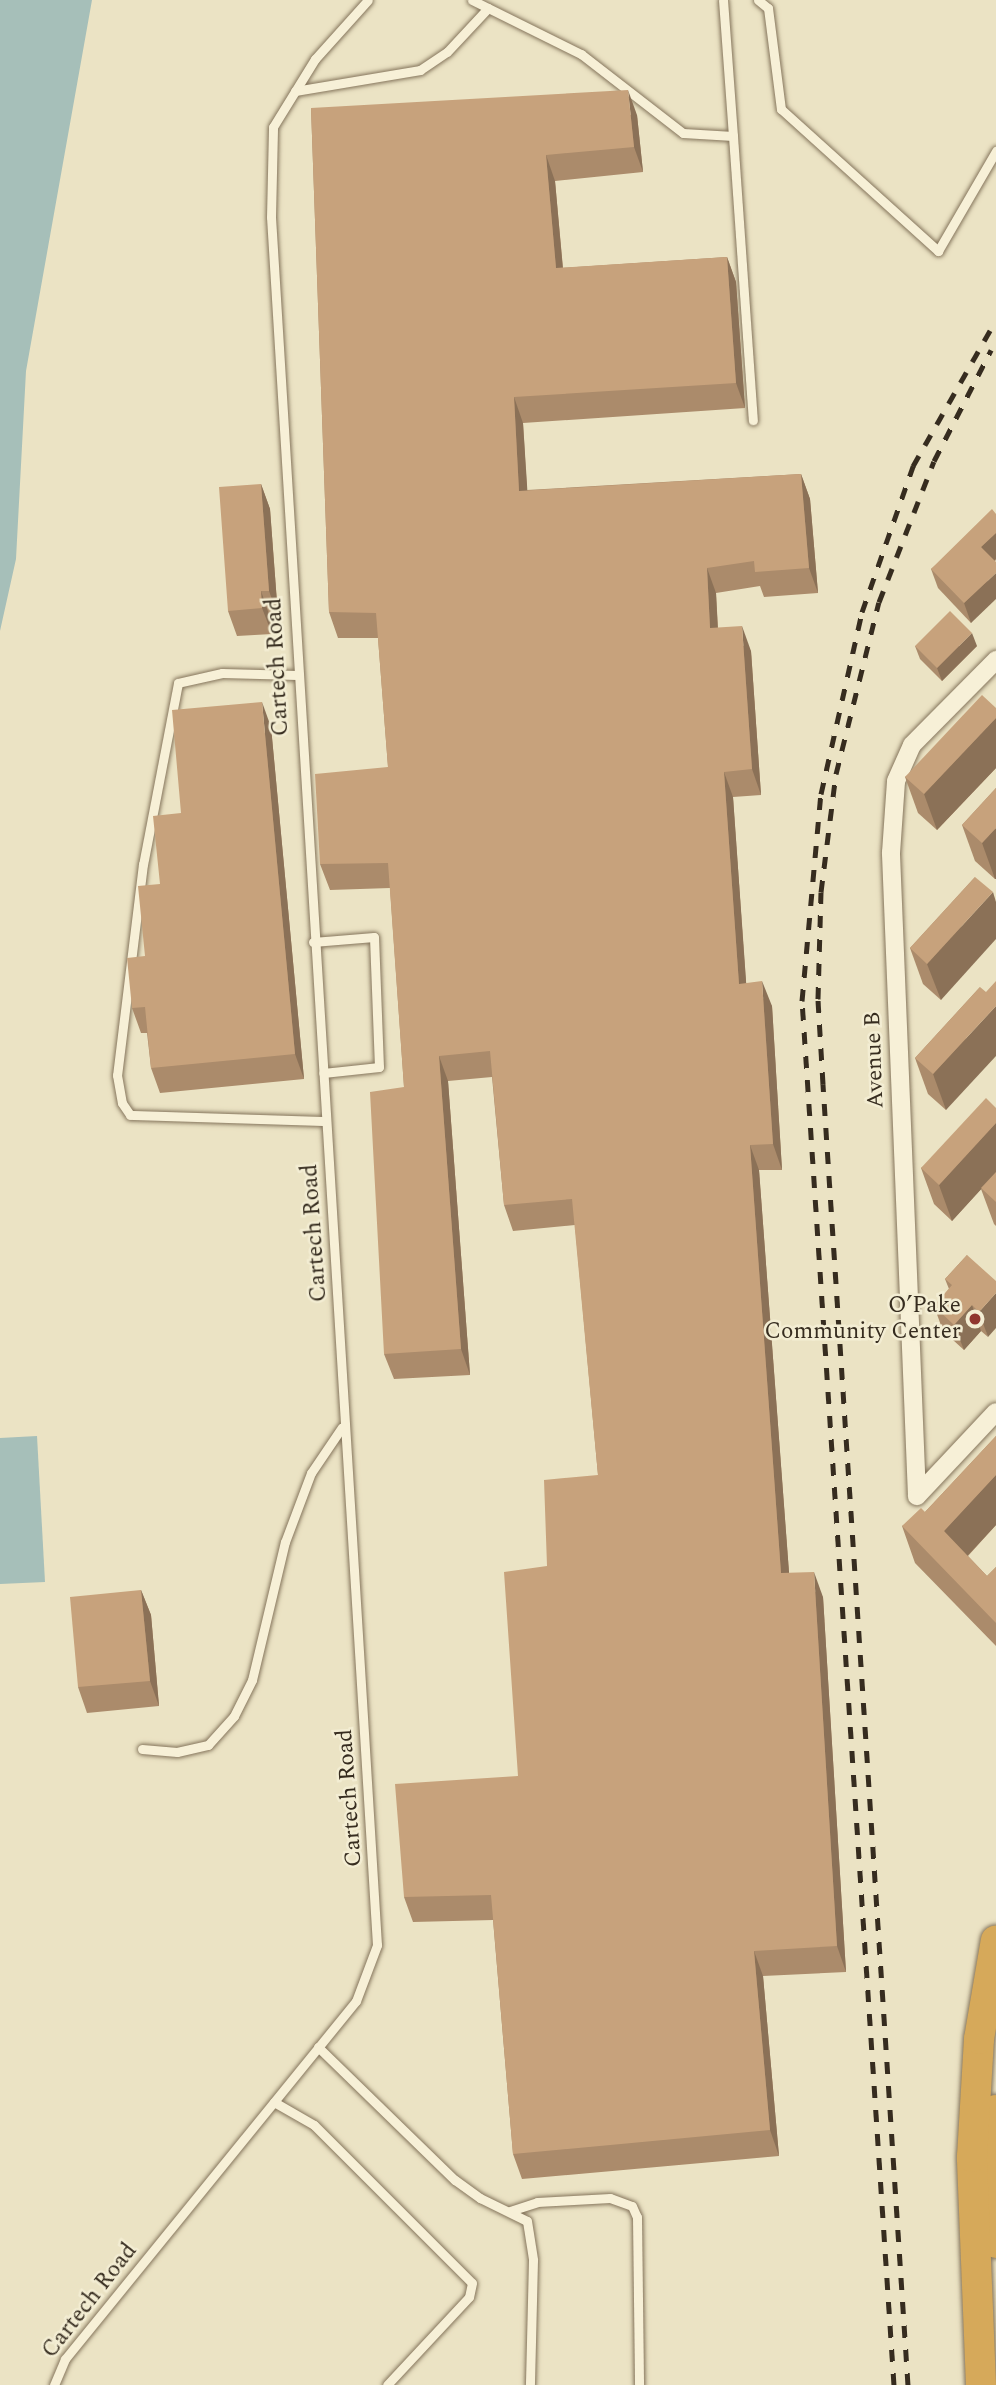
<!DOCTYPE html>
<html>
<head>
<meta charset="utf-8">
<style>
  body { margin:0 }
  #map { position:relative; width:996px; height:2385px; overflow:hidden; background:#ebe3c4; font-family:Spectral,serif }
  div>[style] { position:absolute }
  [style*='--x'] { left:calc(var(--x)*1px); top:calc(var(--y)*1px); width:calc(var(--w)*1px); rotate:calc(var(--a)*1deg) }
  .water>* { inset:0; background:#a6bfb9 }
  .roads { filter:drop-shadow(0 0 2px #85755c) drop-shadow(0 0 2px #85755c) }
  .service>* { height:9px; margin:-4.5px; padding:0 4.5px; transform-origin:4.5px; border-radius:4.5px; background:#f7f0d7 }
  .minor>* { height:18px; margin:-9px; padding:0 9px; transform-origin:9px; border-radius:9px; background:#f7f0d7 }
  .motorway>* { height:30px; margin:-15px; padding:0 15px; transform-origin:15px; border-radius:15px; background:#d6a95a }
  .rail>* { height:5px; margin-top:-2.5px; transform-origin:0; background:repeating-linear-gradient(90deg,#362c1f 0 12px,transparent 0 24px) }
  .wall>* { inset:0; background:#ab8b6b }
  .shaded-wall>* { inset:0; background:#8b7157 }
  .building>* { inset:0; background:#c7a27c }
  .dots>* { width:19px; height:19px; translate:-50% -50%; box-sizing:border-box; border:4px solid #f3edd3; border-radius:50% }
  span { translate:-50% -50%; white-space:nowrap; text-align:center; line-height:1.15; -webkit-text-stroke:5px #f3edd3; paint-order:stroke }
  .street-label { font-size:23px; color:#362c1f }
  .poi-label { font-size:23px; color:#362c1f }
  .right { translate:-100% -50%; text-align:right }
</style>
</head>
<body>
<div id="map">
  <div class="water">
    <div style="clip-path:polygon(0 0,92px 0,26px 371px,16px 559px,0 631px)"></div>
    <div style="clip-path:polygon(37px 1436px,45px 1582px,0 1584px,0 1438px)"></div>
  </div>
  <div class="roads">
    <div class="service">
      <div style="--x:472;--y:0;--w:122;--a:26.4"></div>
      <div style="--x:581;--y:54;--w:129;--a:37.8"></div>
      <div style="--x:683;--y:133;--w:50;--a:3.4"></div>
      <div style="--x:733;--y:136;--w:136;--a:-94.2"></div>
      <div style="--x:758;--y:0;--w:13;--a:39"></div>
      <div style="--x:768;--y:8;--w:102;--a:82.7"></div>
      <div style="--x:781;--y:109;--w:212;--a:42.1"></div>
      <div style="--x:938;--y:251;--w:116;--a:-59.9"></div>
      <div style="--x:295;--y:91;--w:127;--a:-9.5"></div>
      <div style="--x:420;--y:70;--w:32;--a:-34"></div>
      <div style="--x:447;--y:52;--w:60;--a:-47"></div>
      <div style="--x:733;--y:136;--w:285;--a:86"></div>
      <div style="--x:297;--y:675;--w:75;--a:-178.5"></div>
      <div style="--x:222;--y:673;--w:45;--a:167.2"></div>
      <div style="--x:178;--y:683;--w:184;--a:100.9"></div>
      <div style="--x:143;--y:864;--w:213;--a:97"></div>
      <div style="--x:117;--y:1075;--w:28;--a:80"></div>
      <div style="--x:122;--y:1103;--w:14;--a:56"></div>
      <div style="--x:130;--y:1115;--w:196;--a:1.8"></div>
      <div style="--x:313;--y:942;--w:61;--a:-4.7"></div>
      <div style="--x:374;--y:937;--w:130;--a:87.8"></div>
      <div style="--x:379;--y:1067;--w:56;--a:173.9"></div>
      <div style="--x:142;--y:1749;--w:35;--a:5"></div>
      <div style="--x:177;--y:1752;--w:32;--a:-13"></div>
      <div style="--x:208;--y:1745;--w:39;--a:-48"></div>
      <div style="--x:234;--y:1716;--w:40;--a:-63.4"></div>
      <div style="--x:252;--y:1680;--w:142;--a:-76.6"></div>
      <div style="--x:285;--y:1542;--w:74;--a:-69.4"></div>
      <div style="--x:311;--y:1473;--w:55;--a:-56"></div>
      <div style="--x:318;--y:2047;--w:191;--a:44.2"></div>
      <div style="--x:455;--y:2180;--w:31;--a:36"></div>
      <div style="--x:480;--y:2198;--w:52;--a:26.1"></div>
      <div style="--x:527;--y:2221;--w:39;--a:81"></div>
      <div style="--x:533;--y:2260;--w:125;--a:91.4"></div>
      <div style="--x:274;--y:2102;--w:46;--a:29.9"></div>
      <div style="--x:314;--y:2125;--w:223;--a:45"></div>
      <div style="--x:472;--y:2283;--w:14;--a:102"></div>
      <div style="--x:469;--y:2297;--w:120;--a:133"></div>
      <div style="--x:510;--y:2211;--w:28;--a:-18"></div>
      <div style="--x:537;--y:2202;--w:73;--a:-3.1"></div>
      <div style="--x:610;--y:2198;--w:23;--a:20"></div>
      <div style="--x:632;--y:2206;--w:12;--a:66"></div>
      <div style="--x:637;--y:2217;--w:168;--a:89.3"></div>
      <div style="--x:54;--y:2385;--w:28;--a:-67"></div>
      <div style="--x:65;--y:2359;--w:461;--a:-50.9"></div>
      <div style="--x:356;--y:2001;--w:60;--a:-69.4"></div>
      <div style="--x:377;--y:1945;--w:1731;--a:-93.51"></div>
      <div style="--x:271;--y:217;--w:90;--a:-88.7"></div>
      <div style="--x:273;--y:127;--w:80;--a:-58.3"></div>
      <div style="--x:315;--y:59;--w:79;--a:-48.1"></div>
    </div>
    <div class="minor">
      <div style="--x:917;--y:1496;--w:644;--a:-92.32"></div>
      <div style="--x:891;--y:853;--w:72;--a:-86"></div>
      <div style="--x:896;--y:781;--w:39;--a:-66"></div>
      <div style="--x:912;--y:745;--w:120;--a:-45.3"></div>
      <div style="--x:917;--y:1496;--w:115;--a:-46.8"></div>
    </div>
    <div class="motorway">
      <div style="--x:996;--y:2110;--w:133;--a:90"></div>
      <div style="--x:981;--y:2385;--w:228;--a:-92.3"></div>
      <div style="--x:972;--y:2157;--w:118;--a:-86.6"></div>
      <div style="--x:979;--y:2039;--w:100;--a:-80.3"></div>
    </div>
  </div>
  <div class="rail">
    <div style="--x:894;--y:2385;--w:1387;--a:-93.8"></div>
    <div style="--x:802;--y:1001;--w:208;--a:-84.8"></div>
    <div style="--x:821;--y:794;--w:187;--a:-77.3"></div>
    <div style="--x:862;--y:612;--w:155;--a:-70.7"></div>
    <div style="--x:913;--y:466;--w:168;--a:-60.4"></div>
    <div style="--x:908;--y:2385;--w:1304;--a:-93.74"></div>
    <div style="--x:823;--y:1084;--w:85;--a:-93.4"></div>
    <div style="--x:818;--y:999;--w:107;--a:-88.4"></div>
    <div style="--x:821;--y:892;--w:119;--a:-82.8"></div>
    <div style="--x:836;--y:774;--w:177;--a:-76"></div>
    <div style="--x:879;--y:602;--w:151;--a:-68.7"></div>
    <div style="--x:934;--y:461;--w:125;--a:-62.8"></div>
  </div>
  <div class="wall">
    <div style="clip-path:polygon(311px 108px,637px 115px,643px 172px,555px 181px,563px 268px,727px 257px,736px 282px,745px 408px,523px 423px,527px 490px,801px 474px,810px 499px,818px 593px,764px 597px,760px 586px,716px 593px,718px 628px,751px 651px,761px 795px,733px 797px,746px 983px,772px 1006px,782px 1170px,759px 1170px,789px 1573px,823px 1597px,846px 1972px,763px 1976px,779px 2156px,522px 2179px,513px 2154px,493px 1920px,413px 1922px,404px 1897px,518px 1776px,547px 1566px,598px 1475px,575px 1225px,513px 1231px,504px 1205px,492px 1077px,448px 1081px,470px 1375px,394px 1379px,384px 1354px,404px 1087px,390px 888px,330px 890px,320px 864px,388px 767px,378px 638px,338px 638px,329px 612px)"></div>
    <div style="clip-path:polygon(261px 484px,270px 509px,278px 616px,270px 617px,272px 634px,237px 636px,228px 611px)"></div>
    <div style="clip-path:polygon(996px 514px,996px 559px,971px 623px,938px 588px,931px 569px)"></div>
    <div style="clip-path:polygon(915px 646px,977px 646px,942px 681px,920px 659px)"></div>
    <div style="clip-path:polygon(996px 708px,996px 768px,937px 830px,918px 813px,905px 777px)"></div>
    <div style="clip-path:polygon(271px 727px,304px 1079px,160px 1093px,151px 1068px,147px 1033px,141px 1033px,132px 1008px,145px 956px,160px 884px,181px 813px)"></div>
    <div style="clip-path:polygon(996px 788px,995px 879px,975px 861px,962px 825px)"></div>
    <div style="clip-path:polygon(975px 877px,941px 1000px,923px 984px,910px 948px)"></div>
    <div style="clip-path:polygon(980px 987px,946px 1110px,928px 1094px,915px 1058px)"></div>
    <div style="clip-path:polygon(996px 1108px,996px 1226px,994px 1224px,981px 1189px,952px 1221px,934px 1204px,921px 1168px)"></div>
    <div style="clip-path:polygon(967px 1255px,988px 1337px,981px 1331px,964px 1350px,943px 1331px,934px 1306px,949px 1289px,945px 1279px)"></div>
    <div style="clip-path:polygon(996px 1436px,996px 1525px,968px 1556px,987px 1576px,996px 1567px,996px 1646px,915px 1563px,902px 1526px,925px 1512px)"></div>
    <div style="clip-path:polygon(141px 1590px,151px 1615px,159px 1706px,87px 1713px,78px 1687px)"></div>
  </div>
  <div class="shaded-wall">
    <div style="clip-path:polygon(628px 90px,637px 115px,643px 172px,634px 147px)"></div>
    <div style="clip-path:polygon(546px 155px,555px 181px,565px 293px,556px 268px)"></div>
    <div style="clip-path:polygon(727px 257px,736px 282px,745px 408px,736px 383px)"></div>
    <div style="clip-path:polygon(514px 397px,523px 423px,529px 516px,519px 491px)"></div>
    <div style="clip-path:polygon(801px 474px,810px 499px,818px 593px,809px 568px)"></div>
    <div style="clip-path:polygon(261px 484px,270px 509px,278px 616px,269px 591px)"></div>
    <div style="clip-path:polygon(996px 533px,996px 559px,988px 566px,981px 547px)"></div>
    <div style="clip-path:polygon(707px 568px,716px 593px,719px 654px,710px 628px)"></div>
    <div style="clip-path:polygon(996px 573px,996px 599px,971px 623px,964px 603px)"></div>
    <div style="clip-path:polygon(261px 591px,270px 617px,272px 634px,262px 608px)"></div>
    <div style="clip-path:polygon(742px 626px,751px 651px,761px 795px,752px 769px)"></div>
    <div style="clip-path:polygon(972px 633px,977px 646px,942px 681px,937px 668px)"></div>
    <div style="clip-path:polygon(262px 702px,271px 727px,304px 1079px,295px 1054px)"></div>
    <div style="clip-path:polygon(996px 718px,996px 768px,937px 830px,924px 794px)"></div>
    <div style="clip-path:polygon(724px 772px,733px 797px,748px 1009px,739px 984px)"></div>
    <div style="clip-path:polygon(996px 828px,996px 879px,995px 879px,982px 843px)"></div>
    <div style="clip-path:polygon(993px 892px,996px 902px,996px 939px,941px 1000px,927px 964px)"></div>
    <div style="clip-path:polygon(762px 981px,772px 1006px,782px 1170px,773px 1144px)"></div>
    <div style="clip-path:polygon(996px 1006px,996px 1056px,946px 1110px,933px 1074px)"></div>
    <div style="clip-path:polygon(439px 1056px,448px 1081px,470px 1375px,461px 1349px)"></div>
    <div style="clip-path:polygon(996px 1123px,996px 1173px,952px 1221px,939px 1185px)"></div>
    <div style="clip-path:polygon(750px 1145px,759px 1170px,791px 1599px,781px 1573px)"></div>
    <div style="clip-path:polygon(996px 1293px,996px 1328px,988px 1337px,979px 1312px)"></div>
    <div style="clip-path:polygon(972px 1305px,981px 1331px,964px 1350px,954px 1325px)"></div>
    <div style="clip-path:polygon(996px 1475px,996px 1525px,957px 1567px,944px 1531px)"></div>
    <div style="clip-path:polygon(814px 1572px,823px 1597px,846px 1972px,837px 1946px)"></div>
    <div style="clip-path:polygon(141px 1590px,151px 1615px,159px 1706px,150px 1681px)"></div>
    <div style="clip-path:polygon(754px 1951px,763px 1976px,779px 2156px,770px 2130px)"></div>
  </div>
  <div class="building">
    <div style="clip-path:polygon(628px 90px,634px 147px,546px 155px,556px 268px,727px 257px,736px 383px,514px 397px,519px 491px,801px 474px,809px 568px,755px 572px,754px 561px,707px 568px,710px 628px,742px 626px,752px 769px,724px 772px,739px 984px,762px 981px,773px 1144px,750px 1145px,781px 1573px,814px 1572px,837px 1946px,754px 1951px,770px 2130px,513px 2154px,491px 1895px,404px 1897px,395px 1784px,518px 1776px,504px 1572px,547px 1566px,544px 1480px,598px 1475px,572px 1199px,504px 1205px,490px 1051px,439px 1056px,461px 1349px,384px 1354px,370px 1092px,404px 1087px,388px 863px,320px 864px,315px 774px,388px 767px,376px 613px,329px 612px,311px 108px)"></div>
    <div style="clip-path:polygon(261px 484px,269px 591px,261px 591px,262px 608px,228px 611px,219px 487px)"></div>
    <div style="clip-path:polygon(992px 509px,996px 514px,996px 533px,981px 547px,996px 562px,996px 573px,964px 603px,931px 569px)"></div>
    <div style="clip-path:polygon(950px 611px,972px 633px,937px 668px,915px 646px)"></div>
    <div style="clip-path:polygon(982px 695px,996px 708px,996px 718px,924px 794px,905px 777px)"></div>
    <div style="clip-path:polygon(262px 702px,295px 1054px,151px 1068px,145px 1007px,132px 1008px,127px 958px,145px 956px,138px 886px,160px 884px,153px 816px,181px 813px,172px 710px)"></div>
    <div style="clip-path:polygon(996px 788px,996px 828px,982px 843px,962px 825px)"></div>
    <div style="clip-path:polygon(975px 877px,993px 892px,927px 964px,910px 948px)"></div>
    <div style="clip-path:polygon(996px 981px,996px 1006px,933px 1074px,915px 1058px,980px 987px,986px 992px)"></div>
    <div style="clip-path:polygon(986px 1098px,996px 1108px,996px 1123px,939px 1185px,921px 1168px)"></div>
    <div style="clip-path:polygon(996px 1172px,996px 1202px,981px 1188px)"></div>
    <div style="clip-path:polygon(967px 1255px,996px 1281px,996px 1293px,979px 1312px,972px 1305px,954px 1325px,934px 1306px,952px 1285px,945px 1279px)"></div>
    <div style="clip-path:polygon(996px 1436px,996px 1475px,944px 1531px,987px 1576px,996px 1567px,996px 1623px,902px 1526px,921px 1508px,925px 1512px)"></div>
    <div style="clip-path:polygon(141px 1590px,150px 1681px,78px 1687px,70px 1597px)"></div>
  </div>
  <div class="dots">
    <div style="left:975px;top:1319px;background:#90362f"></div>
  </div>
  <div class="street-label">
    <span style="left:278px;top:667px;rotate:-93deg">Cartech Road</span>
    <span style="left:875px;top:1060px;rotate:-92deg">Avenue B</span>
    <span style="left:315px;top:1233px;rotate:-94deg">Cartech Road</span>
    <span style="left:350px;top:1798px;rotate:-94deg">Cartech Road</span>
    <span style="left:90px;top:2301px;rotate:-52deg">Cartech Road</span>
  </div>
  <div class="poi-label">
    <span class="right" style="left:961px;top:1319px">O’Pake<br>Community Center</span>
  </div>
</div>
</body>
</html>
